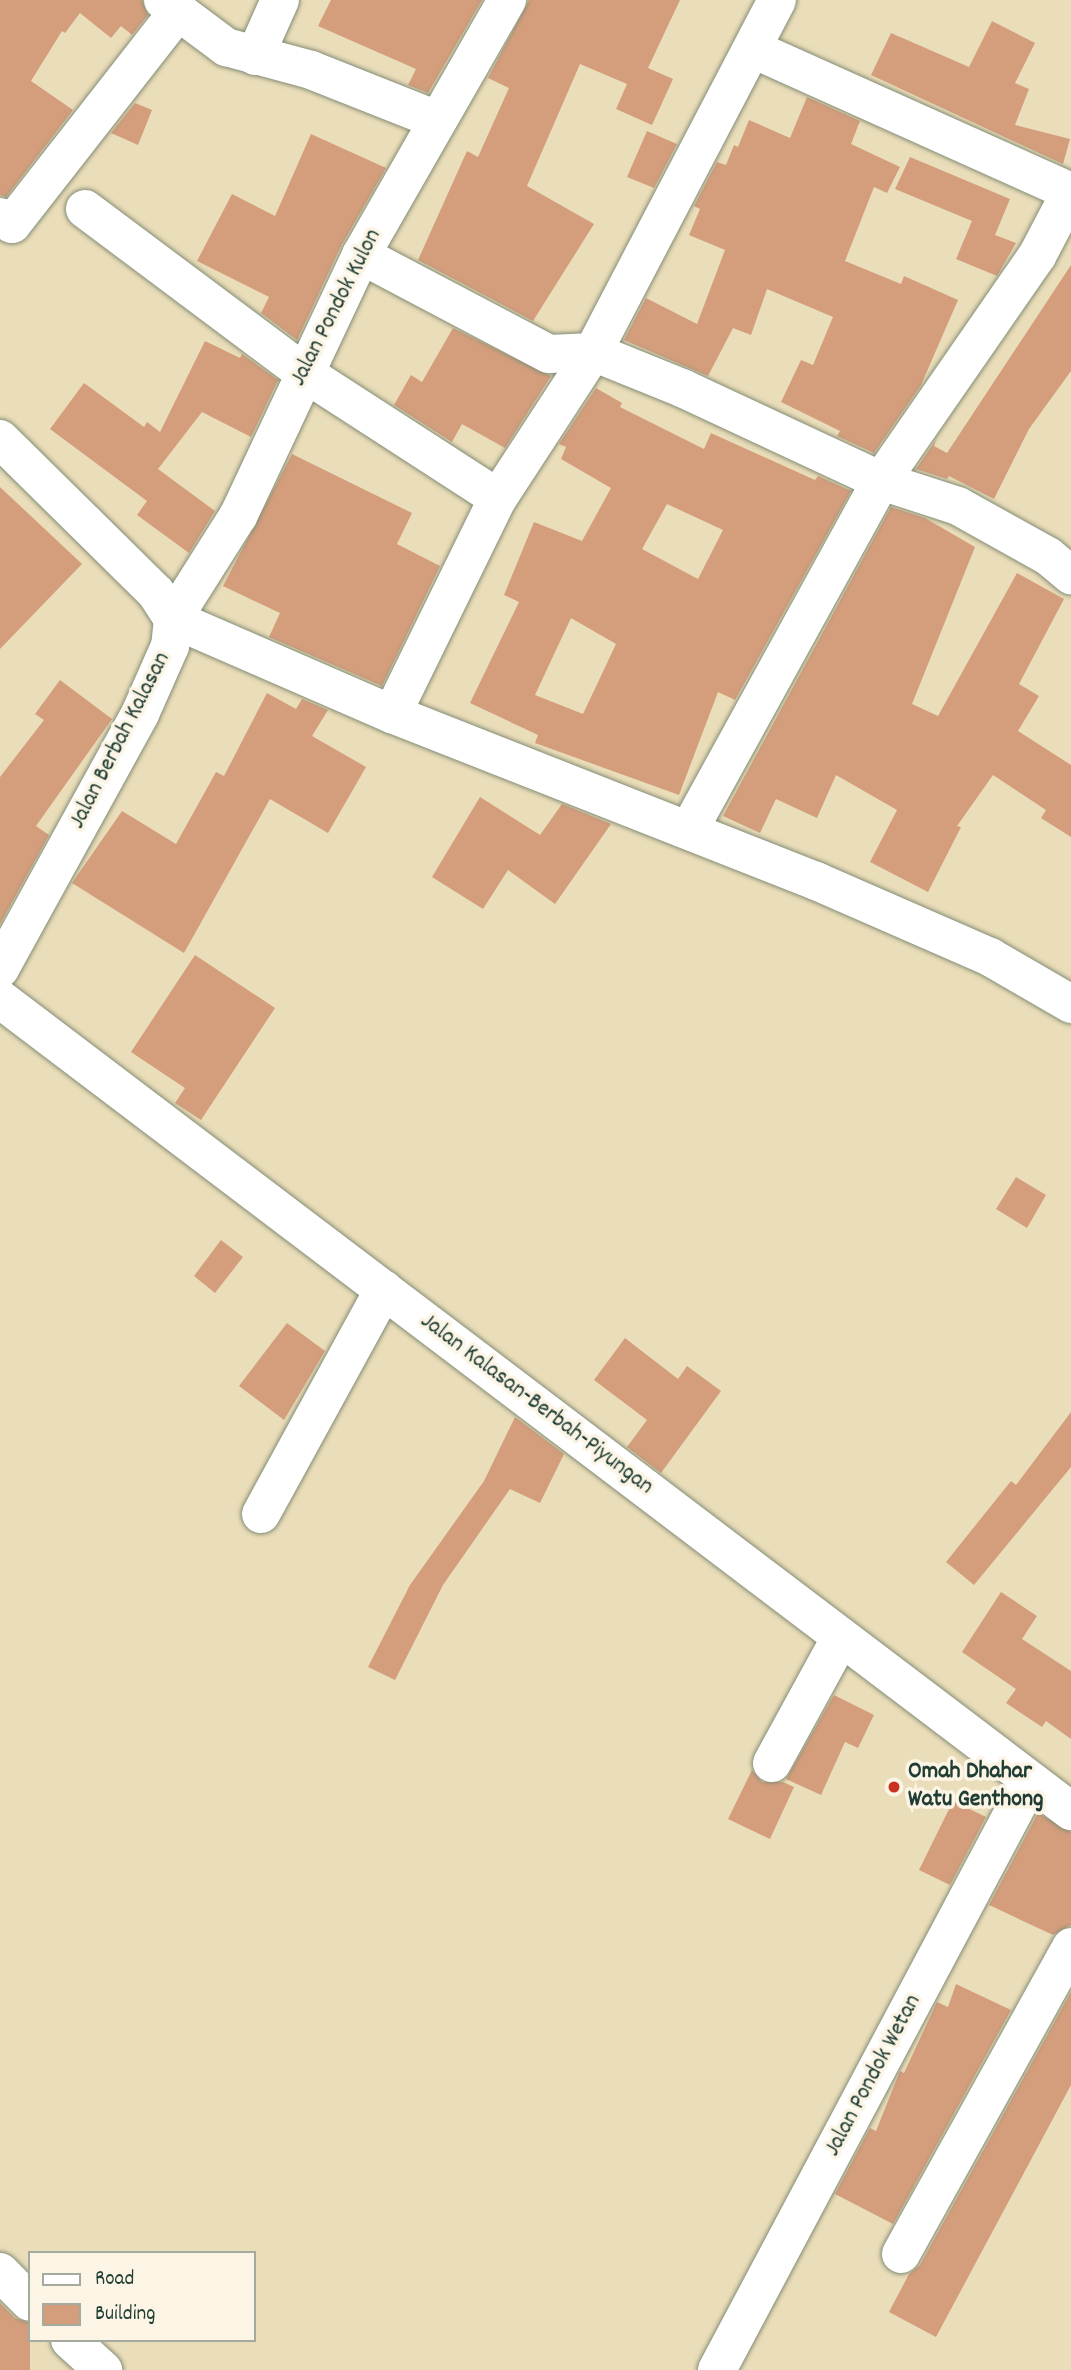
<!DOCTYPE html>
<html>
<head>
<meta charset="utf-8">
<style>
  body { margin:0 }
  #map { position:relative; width:1071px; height:2370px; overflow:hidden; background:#eaddb9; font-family:Dekko,sans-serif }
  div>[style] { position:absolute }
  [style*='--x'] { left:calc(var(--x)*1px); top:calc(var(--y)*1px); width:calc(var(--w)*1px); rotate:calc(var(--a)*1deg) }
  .building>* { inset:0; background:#d49e7d }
  .roads { filter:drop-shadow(0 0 2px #848d76) drop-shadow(0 0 2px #848d76) }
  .minor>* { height:38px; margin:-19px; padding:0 19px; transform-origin:19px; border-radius:19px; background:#fff }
  .dots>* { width:19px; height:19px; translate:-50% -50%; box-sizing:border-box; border:4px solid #fcf5e5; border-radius:50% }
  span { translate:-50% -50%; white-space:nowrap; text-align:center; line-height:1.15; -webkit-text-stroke:7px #fcf5e5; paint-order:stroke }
  .street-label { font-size:24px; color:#1f3d34 }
  .poi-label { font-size:24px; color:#1f3d34; font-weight:700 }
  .left { translate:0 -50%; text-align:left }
  .legend { position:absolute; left:28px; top:2251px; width:228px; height:91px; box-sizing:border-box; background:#fcf5e5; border:2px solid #a4ab9e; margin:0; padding:9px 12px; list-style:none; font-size:21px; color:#1f3d34 }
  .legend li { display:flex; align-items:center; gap:14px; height:35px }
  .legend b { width:35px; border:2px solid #a4ab9e }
</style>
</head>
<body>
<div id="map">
  <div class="building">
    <div style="clip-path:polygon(0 0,142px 0,148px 15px,132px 35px,121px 26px,111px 38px,80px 13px,65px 33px,62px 31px,31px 81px,73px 110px,6px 197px,0 195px)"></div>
    <div style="clip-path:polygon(331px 0,482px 0,428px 93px,408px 85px,416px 69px,318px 26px)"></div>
    <div style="clip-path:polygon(529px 0,680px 0,648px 68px,673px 79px,652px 125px,616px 109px,627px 84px,580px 64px,527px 186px,594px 224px,533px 321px,418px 260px,467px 151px,478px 157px,509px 88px,488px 78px)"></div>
    <div style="clip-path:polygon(992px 21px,1035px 43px,1015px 83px,1029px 89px,1015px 125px,1070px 139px,1063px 164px,871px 75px,891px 33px,969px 67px)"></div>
    <div style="clip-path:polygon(807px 97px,860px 121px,851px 144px,900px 167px,887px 193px,874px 187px,845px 261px,901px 284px,904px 276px,958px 300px,921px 385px,874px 453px,837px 436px,840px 431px,781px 402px,801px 360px,813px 365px,833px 317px,767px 289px,751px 335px,733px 328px,708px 376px,624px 340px,646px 298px,697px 324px,725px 250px,689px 235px,700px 209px,694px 206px,717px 162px,726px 165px,734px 145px,738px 147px,749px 120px,790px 138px)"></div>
    <div style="clip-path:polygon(135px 103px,152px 110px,138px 145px,111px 133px)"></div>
    <div style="clip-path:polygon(647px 131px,677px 144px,654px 188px,627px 177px)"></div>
    <div style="clip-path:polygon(311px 134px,386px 168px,341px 246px,297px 340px,261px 313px,269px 297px,197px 261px,232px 194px,275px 216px)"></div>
    <div style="clip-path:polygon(910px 157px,1010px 199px,995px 235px,1016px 243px,997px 276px,956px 259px,972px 221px,895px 189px)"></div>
    <div style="clip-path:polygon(1071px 265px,1071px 371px,1029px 429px,994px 499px,949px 476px,947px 479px,916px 469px,936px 440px,934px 446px,947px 453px)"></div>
    <div style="clip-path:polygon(453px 328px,551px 376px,505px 448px,462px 424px,452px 442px,394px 405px,411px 375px,422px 382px)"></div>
    <div style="clip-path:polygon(205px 341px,240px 358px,242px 354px,278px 380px,251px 437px,202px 412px,158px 469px,215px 511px,189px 553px,137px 515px,147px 501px,50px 429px,84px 383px,144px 427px,147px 422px,160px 432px)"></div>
    <div style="clip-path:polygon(evenodd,596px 388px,622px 403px,620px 407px,704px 449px,711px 433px,815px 480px,818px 476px,851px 491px,735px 700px,718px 692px,679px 795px,535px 743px,538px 735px,470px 703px,519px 602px,504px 595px,534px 522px,582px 541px,611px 488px,561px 459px,566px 447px,559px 444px,596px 388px,667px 504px,723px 530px,698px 579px,642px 549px,667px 504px,596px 388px,571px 618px,616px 644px,583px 714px,535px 695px,571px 618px)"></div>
    <div style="clip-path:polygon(292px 454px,412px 513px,397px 544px,440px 566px,382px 686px,269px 637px,280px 613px,223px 586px)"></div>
    <div style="clip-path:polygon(0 487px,82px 564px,0 649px)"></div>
    <div style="clip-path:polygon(891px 507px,925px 518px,975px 547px,912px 704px,938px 716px,1017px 573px,1064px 599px,1019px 684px,1039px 696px,1018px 731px,1071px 765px,1071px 837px,1041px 818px,1046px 810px,993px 775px,957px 826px,961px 827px,928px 892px,870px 862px,897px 810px,836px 775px,817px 818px,776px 799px,760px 833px,723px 816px)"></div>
    <div style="clip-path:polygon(60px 680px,112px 719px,36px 826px,49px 835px,0 924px,0 777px,44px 720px,35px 714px)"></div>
    <div style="clip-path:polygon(267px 693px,296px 709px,302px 699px,328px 710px,312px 736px,366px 767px,328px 833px,270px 799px,184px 953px,72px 883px,122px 811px,176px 844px,216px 772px,224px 776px)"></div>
    <div style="clip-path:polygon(480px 797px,540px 835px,562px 804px,611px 824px,555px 904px,508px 870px,483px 909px,432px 877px)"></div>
    <div style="clip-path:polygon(195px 955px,275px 1008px,201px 1120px,175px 1103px,185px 1088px,131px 1052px)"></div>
    <div style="clip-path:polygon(1016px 1177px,1046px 1195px,1027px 1228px,996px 1209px)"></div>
    <div style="clip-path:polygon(221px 1240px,243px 1257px,215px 1293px,194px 1276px)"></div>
    <div style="clip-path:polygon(287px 1323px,325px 1351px,284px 1420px,239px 1386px)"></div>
    <div style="clip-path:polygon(625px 1338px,678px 1379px,687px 1366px,721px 1391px,661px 1473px,627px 1447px,647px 1420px,594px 1380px)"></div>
    <div style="clip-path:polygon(1071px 1412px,1071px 1467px,974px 1585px,946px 1562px,1011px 1481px,1016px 1485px)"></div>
    <div style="clip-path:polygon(515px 1417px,564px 1454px,540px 1503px,510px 1489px,443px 1585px,395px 1680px,368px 1667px,410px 1585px,484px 1481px)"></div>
    <div style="clip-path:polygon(1001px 1592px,1037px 1616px,1022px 1639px,1071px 1671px,1071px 1739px,1046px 1721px,1042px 1727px,1006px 1703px,1016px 1689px,962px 1652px)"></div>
    <div style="clip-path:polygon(834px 1695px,874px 1715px,858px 1748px,845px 1742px,821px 1795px,786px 1779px)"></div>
    <div style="clip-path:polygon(752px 1770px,762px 1782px,783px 1782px,794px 1787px,770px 1839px,728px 1819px)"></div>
    <div style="clip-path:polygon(953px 1801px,986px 1817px,950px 1885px,919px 1870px)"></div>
    <div style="clip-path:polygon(1038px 1813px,1071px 1832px,1071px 1925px,1053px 1935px,989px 1905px)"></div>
    <div style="clip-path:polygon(956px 1984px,1011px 2010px,893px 2224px,835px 2194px,870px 2128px,876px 2131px,900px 2071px,904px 2073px,937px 2002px,948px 2007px)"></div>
    <div style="clip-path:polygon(1071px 1992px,1071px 2085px,936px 2337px,889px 2312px,909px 2274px,920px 2265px)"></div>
    <div style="clip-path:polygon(0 2303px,15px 2318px,30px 2323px,30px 2370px,0 2370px)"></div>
  </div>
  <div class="roads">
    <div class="minor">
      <div style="--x:163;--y:0;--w:79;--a:36.7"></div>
      <div style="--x:226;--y:47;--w:88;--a:15.1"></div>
      <div style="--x:311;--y:70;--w:136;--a:21.6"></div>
      <div style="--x:507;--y:0;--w:294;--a:119.8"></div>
      <div style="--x:361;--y:255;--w:289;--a:115.2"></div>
      <div style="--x:238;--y:516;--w:122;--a:122.3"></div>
      <div style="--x:173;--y:619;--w:239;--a:23.5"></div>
      <div style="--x:392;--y:714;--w:456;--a:21.5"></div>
      <div style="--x:816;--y:881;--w:190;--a:23.6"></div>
      <div style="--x:990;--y:957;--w:94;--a:30.1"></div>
      <div style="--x:753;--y:49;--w:349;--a:24.2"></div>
      <div style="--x:255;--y:56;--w:61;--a:-65.9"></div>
      <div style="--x:85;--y:209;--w:272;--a:36.8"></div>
      <div style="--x:303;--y:372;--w:232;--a:32.9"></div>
      <div style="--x:498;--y:498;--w:174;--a:-56.9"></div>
      <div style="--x:593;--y:352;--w:397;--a:-62.4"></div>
      <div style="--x:0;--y:217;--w:14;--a:30"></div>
      <div style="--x:12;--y:224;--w:268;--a:-52"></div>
      <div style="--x:361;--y:255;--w:212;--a:27.8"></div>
      <div style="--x:549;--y:354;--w:44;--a:-2.6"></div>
      <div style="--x:593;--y:352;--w:96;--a:22"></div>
      <div style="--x:682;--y:388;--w:220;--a:25"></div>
      <div style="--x:881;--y:481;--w:81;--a:18"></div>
      <div style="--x:958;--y:506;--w:103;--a:29.1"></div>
      <div style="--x:1048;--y:556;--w:30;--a:40"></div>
      <div style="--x:0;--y:439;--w:219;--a:44.6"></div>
      <div style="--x:156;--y:593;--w:31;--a:57"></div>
      <div style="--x:173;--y:619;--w:27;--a:96"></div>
      <div style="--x:170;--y:646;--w:74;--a:113.8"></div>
      <div style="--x:140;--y:714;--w:291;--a:118.8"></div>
      <div style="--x:392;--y:714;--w:241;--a:-63.9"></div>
      <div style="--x:690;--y:828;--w:396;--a:-61.2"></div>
      <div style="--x:881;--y:481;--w:274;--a:-55.3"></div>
      <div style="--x:1037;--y:256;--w:73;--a:-62.4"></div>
      <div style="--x:0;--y:999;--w:1344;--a:37.17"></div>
      <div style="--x:261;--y:1514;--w:256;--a:-61.3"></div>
      <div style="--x:772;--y:1763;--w:141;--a:-61.3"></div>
      <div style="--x:901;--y:2254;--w:351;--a:-61"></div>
      <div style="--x:0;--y:2272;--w:42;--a:45"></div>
      <div style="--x:70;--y:2340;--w:45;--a:42.3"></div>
      <div style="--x:717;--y:2370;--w:667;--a:-62.01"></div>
    </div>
  </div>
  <div class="dots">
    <div style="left:894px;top:1787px;background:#c8321e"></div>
  </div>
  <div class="street-label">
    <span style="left:337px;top:308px;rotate:-63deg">Jalan Pondok Kulon</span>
    <span style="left:121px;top:741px;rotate:-63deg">Jalan Berbah Kalasan</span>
    <span style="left:536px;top:1405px;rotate:37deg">Jalan Kalasan-Berbah-Piyungan</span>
    <span style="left:874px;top:2076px;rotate:-62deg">Jalan Pondok Wetan</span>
  </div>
  <div class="poi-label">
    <span class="left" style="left:908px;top:1787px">Omah Dhahar<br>Watu Genthong</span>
  </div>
  <ul class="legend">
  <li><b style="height:9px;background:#fff"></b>Road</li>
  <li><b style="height:19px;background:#d49e7d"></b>Building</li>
  </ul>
</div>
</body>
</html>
